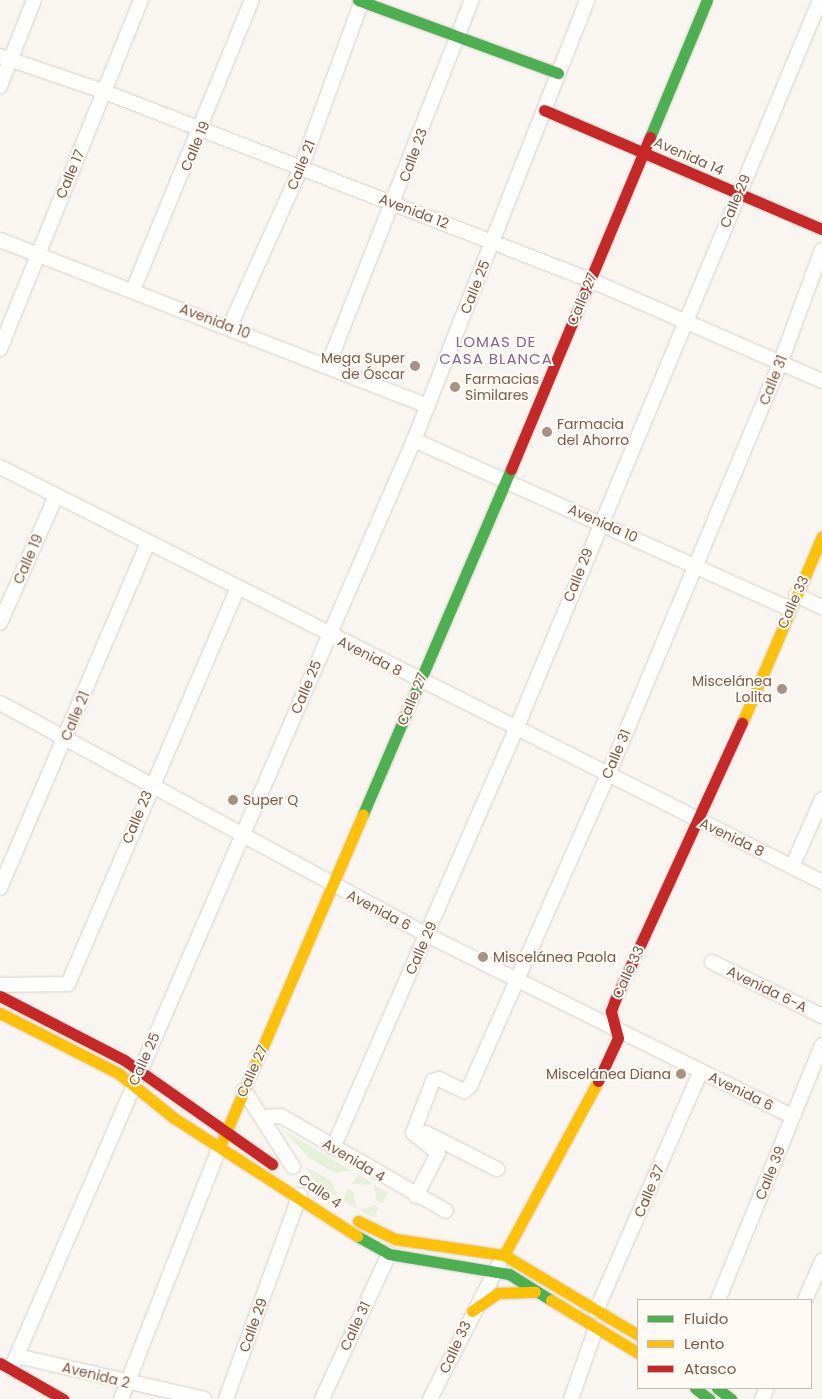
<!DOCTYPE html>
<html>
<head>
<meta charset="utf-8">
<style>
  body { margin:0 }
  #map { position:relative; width:822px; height:1399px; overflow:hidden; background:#f9f5f0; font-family:Poppins,sans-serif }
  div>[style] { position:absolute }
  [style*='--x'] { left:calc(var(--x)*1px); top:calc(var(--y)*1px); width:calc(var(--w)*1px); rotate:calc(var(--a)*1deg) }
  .green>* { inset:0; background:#e7f0db }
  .roads { filter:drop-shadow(0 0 1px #d7d1cb) drop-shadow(0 0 1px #d7d1cb) }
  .street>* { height:14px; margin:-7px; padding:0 7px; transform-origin:7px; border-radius:7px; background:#fefefd }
  .fast>* { height:11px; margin:-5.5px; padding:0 5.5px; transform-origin:5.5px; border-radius:5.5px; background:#4caf50 }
  .slow>* { height:11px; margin:-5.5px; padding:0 5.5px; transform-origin:5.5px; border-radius:5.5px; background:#ffc107 }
  .jam>* { height:11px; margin:-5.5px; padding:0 5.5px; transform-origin:5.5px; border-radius:5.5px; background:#c62828 }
  .dots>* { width:14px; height:14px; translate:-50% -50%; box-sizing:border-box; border:2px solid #fffaf3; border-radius:50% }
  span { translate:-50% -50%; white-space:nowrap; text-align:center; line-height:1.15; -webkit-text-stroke:4px #fffaf3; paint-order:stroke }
  .street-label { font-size:14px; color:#7a5c4d }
  .poi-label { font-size:14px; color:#7a5c4d }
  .right { translate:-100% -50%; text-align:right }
  .left { translate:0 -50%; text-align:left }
  .neighbourhood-label { font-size:15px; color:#846695; letter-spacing:1px }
  .legend { position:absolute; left:637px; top:1299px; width:175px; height:90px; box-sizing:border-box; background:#fffaf3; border:1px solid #cabbb1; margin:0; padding:6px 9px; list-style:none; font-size:15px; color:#7a5c4d }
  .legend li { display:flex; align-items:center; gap:10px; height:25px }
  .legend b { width:25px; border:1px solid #cabbb1 }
</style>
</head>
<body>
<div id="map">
  <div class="green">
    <div style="clip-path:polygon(283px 1130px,352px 1171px,335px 1173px,309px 1158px)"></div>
    <div style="clip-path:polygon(306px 1167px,330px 1180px,338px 1197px,317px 1185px)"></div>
    <div style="clip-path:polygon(358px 1174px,371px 1182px,370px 1185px,352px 1184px)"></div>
    <div style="clip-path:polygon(373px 1184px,388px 1193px,382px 1203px,377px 1201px)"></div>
    <div style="clip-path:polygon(348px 1189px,353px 1192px,357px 1209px,342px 1200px)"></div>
    <div style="clip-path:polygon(375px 1205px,379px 1208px,373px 1218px,360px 1210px)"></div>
  </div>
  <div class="roads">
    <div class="street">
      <div style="--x:0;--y:56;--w:111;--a:18.9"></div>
      <div style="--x:105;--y:92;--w:520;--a:21.19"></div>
      <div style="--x:590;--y:280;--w:253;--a:23.5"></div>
      <div style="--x:0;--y:86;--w:92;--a:-68.4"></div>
      <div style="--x:0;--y:240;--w:459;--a:21.2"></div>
      <div style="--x:133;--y:290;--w:313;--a:-67.7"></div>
      <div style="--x:230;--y:326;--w:173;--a:-65.8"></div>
      <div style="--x:301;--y:168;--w:179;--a:-70"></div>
      <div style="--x:0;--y:349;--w:376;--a:-68"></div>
      <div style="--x:328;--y:365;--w:392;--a:-68.5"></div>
      <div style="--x:414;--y:440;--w:412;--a:24.2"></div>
      <div style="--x:0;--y:467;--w:921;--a:26.79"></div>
      <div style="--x:796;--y:595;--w:29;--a:25"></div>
      <div style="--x:0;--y:623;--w:139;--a:-66.2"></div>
      <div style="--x:0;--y:703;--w:486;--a:28.5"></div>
      <div style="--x:427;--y:935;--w:407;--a:26.4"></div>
      <div style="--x:792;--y:867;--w:74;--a:-66.2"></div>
      <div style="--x:0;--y:888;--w:376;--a:-66.8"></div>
      <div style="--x:712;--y:962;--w:123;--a:26.1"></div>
      <div style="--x:0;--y:985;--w:68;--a:-0.8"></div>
      <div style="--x:68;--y:984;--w:430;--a:-66.8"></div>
      <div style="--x:244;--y:1090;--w:91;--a:57.5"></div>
      <div style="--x:262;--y:1117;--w:19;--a:-3"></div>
      <div style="--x:281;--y:1116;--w:190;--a:29.9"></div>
      <div style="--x:426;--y:1133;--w:80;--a:26.9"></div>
      <div style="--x:333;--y:1148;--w:457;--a:-66.4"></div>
      <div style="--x:516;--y:729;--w:790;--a:-67.36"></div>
      <div style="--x:416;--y:1196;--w:48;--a:-62.9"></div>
      <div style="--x:438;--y:1153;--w:32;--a:-141"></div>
      <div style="--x:413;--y:1133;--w:56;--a:-69"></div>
      <div style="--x:433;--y:1081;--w:6;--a:-18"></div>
      <div style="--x:439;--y:1079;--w:28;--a:26"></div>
      <div style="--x:464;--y:1091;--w:8;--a:-40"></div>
      <div style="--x:470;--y:1086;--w:340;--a:-66.1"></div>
      <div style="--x:608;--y:775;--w:446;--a:-67.3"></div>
      <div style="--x:780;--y:364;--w:121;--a:-69.8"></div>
      <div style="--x:718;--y:1300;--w:275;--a:-67.8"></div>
      <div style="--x:805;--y:1300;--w:43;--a:-66.4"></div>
      <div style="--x:596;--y:1311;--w:262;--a:-66.4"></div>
      <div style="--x:17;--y:1356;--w:192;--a:12.9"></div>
      <div style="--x:11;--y:1369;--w:1013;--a:-66.55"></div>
      <div style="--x:414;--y:440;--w:473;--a:-68.5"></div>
      <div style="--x:121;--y:1399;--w:272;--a:-68.6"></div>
      <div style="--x:226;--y:1399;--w:217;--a:-70.1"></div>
      <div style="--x:322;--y:1399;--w:160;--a:-65.2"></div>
      <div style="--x:430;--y:1399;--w:152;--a:-62.9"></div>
      <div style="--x:571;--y:1399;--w:75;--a:-70.6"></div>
      <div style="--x:762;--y:1399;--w:12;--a:-66"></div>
    </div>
    <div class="fast">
      <div style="--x:358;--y:0;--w:213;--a:20.1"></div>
      <div style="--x:650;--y:137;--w:148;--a:-67.4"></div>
      <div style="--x:363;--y:814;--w:375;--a:-66.8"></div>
      <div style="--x:357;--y:1236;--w:37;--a:29"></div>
      <div style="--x:389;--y:1254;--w:122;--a:9.5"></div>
      <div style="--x:509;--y:1274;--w:49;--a:31.8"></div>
      <div style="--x:695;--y:1388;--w:18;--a:38"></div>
      <div style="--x:717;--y:1388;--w:18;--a:38"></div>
    </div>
    <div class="slow">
      <div style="--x:742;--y:723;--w:203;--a:-66.8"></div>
      <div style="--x:0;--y:1013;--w:132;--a:27"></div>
      <div style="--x:118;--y:1073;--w:72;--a:38.8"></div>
      <div style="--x:174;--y:1118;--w:218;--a:32.8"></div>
      <div style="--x:220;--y:1146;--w:361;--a:-66.7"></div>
      <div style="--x:358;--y:1221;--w:41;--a:25.9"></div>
      <div style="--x:395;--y:1239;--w:110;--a:8.4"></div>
      <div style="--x:504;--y:1255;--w:156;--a:30.8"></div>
      <div style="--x:504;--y:1255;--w:198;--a:-61.6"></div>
      <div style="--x:551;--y:1300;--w:102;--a:31.3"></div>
      <div style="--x:472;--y:1311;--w:32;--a:-35"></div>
      <div style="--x:498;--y:1293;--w:37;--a:-2"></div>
    </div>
    <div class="jam">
      <div style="--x:544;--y:110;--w:302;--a:23.2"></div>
      <div style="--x:511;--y:469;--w:360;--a:-67.3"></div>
      <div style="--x:0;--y:996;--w:140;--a:27.3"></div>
      <div style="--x:124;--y:1060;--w:181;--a:35.1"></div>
      <div style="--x:598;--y:1081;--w:47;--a:-65.1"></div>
      <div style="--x:618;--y:1038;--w:28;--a:-105"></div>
      <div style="--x:611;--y:1011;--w:12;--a:-70"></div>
      <div style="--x:615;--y:1000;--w:305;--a:-65.4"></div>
      <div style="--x:0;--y:1363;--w:73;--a:29.7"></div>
    </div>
  </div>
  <div class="dots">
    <div style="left:415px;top:366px;background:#a69286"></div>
    <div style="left:455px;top:387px;background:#a69286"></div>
    <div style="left:547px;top:432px;background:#a69286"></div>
    <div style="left:782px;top:689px;background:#a69286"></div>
    <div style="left:233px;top:800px;background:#a69286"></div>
    <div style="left:483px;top:957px;background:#a69286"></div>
    <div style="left:681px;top:1074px;background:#a69286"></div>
  </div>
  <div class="street-label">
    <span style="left:195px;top:146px;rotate:-67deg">Calle 19</span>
    <span style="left:413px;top:155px;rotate:-70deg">Calle 23</span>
    <span style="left:689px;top:156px;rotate:24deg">Avenida 14</span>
    <span style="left:301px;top:165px;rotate:-68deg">Calle 21</span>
    <span style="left:70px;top:174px;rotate:-67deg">Calle 17</span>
    <span style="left:735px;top:201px;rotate:-67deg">Calle 29</span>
    <span style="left:414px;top:211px;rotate:21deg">Avenida 12</span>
    <span style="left:475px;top:287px;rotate:-68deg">Calle 25</span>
    <span style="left:582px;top:299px;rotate:-67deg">Calle 27</span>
    <span style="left:215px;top:321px;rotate:21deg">Avenida 10</span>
    <span style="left:773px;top:380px;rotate:-68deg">Calle 31</span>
    <span style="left:603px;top:523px;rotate:24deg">Avenida 10</span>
    <span style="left:28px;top:559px;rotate:-66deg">Calle 19</span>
    <span style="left:578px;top:575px;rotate:-68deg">Calle 29</span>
    <span style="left:793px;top:602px;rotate:-66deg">Calle 33</span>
    <span style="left:370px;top:656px;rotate:27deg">Avenida 8</span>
    <span style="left:306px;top:687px;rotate:-67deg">Calle 25</span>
    <span style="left:412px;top:699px;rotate:-67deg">Calle 27</span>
    <span style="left:75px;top:716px;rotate:-67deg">Calle 21</span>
    <span style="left:616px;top:754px;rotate:-67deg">Calle 31</span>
    <span style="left:137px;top:817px;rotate:-67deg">Calle 23</span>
    <span style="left:732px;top:837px;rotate:26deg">Avenida 8</span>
    <span style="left:379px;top:910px;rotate:28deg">Avenida 6</span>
    <span style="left:421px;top:948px;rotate:-66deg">Calle 29</span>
    <span style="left:628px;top:972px;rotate:-65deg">Calle 33</span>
    <span style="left:767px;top:989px;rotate:26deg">Avenida 6-A</span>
    <span style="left:144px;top:1059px;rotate:-66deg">Calle 25</span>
    <span style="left:252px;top:1071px;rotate:-66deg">Calle 27</span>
    <span style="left:741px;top:1091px;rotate:26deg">Avenida 6</span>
    <span style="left:354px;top:1160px;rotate:31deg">Avenida 4</span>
    <span style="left:770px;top:1173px;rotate:-68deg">Calle 39</span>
    <span style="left:320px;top:1191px;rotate:34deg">Calle 4</span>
    <span style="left:649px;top:1191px;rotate:-67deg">Calle 37</span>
    <span style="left:253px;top:1325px;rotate:-70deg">Calle 29</span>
    <span style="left:355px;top:1326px;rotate:-65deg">Calle 31</span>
    <span style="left:455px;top:1347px;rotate:-65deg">Calle 33</span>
    <span style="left:96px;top:1375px;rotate:14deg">Avenida 2</span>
  </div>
  <div class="poi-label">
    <span class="right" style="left:405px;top:366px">Mega Super<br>de Óscar</span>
    <span class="left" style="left:465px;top:387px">Farmacias<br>Similares</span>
    <span class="left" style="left:557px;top:432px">Farmacia<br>del Ahorro</span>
    <span class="right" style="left:772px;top:689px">Miscelánea<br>Lolita</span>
    <span class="left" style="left:243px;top:800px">Super Q</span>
    <span class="left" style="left:493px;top:957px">Miscelánea Paola</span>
    <span class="right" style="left:671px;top:1074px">Miscelánea Diana</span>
  </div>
  <div class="neighbourhood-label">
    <span style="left:496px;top:350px">LOMAS DE<br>CASA BLANCA</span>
  </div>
  <ul class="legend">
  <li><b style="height:6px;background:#4caf50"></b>Fluido</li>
  <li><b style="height:6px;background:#ffc107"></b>Lento</li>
  <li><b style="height:6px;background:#c62828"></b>Atasco</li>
  </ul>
</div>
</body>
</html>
